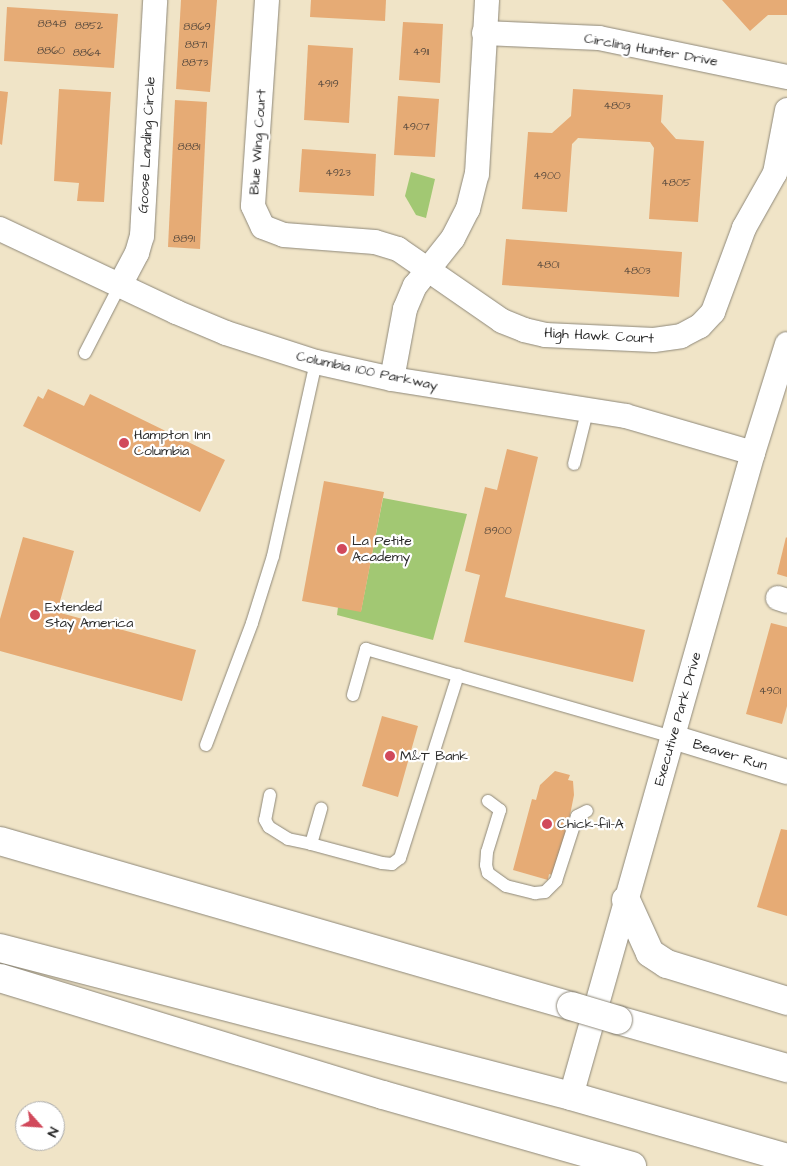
<!DOCTYPE html>
<html>
<head>
<meta charset="utf-8">
<style>
  body { margin:0 }
  #map { position:relative; width:787px; height:1166px; overflow:hidden; background:#f0e4c7; font-family:"Architects Daughter",sans-serif }
  div>[style] { position:absolute }
  [style*='--x'] { left:calc(var(--x)*1px); top:calc(var(--y)*1px); width:calc(var(--w)*1px); rotate:calc(var(--a)*1deg) }
  .green>* { inset:0; background:#a2c873 }
  .building>* { inset:0; background:#e6ab75 }
  .roads { filter:drop-shadow(0 0 1px #8e8879) drop-shadow(0 0 1px #8e8879) }
  .service>* { height:12px; margin:-6px; padding:0 6px; transform-origin:6px; border-radius:6px; background:#fff }
  .minor>* { height:24px; margin:-12px; padding:0 12px; transform-origin:12px; border-radius:12px; background:#fff }
  .motorway>* { height:28px; margin:-14px; padding:0 14px; transform-origin:14px; border-radius:14px; background:#fff }
  .bridges { filter:drop-shadow(0 0 1px #8e8879) drop-shadow(0 0 1px #8e8879) }
  .motorway-bridge>* { height:28px; margin:-14px; padding:0 14px; transform-origin:14px; border-radius:14px; background:#fff }
  .dots>* { width:14px; height:14px; translate:-50% -50%; box-sizing:border-box; border:2px solid #fff; border-radius:50% }
  span { translate:-50% -50%; white-space:nowrap; text-align:center; line-height:1.15; -webkit-text-stroke:4.5px #fff; paint-order:stroke }
  .number-label { font-size:11px; color:#5a4b3e }
  .number-label span { -webkit-text-stroke-width:0 }
  .street-label { font-size:14px; color:#2b2b2b }
  .poi-label { font-size:14px; color:#2b2b2b }
  .left { translate:0 -50%; text-align:left }
  .north { position:absolute; left:15px; top:1101px; width:50px; height:50px; box-sizing:border-box; background:#fff; border:1px solid #aaa; border-radius:50%; rotate:116deg; font-size:14px; font-weight:700; line-height:20px; text-align:center; color:#2b2b2b }
  .north::after { content:''; display:block; margin:auto; width:18px; height:22px; background:#d1495b; clip-path:polygon(50% 0,100% 100%,50% 72%,0 100%) }
</style>
</head>
<body>
<div id="map">
  <div class="green">
    <div style="clip-path:polygon(411px 172px,435px 179px,426px 218px,416px 215px,405px 196px)"></div>
    <div style="clip-path:polygon(383px 498px,467px 514px,433px 640px,337px 615px,338px 607px,361px 611px)"></div>
  </div>
  <div class="building">
    <div style="clip-path:polygon(181px 0,217px 0,210px 92px,176px 89px)"></div>
    <div style="clip-path:polygon(311px 0,386px 0,385px 21px,310px 17px)"></div>
    <div style="clip-path:polygon(722px 0,787px 0,787px 15px,768px 15px,750px 31px)"></div>
    <div style="clip-path:polygon(7px 7px,118px 14px,114px 68px,4px 61px)"></div>
    <div style="clip-path:polygon(403px 22px,443px 24px,440px 83px,399px 80px)"></div>
    <div style="clip-path:polygon(308px 45px,353px 48px,349px 123px,304px 120px)"></div>
    <div style="clip-path:polygon(59px 89px,111px 92px,104px 202px,77px 201px,79px 183px,54px 181px)"></div>
    <div style="clip-path:polygon(573px 89px,663px 95px,661px 122px,676px 139px,704px 141px,698px 222px,649px 219px,654px 148px,650px 142px,578px 138px,572px 144px,567px 212px,522px 209px,528px 132px,552px 133px,571px 116px)"></div>
    <div style="clip-path:polygon(0 91px,8px 92px,2px 145px,0 144px)"></div>
    <div style="clip-path:polygon(398px 96px,439px 99px,435px 157px,394px 155px)"></div>
    <div style="clip-path:polygon(175px 100px,207px 102px,200px 249px,168px 247px)"></div>
    <div style="clip-path:polygon(302px 149px,376px 154px,374px 196px,299px 192px)"></div>
    <div style="clip-path:polygon(506px 239px,682px 252px,679px 297px,502px 285px)"></div>
    <div style="clip-path:polygon(48px 389px,84px 406px,90px 394px,225px 460px,200px 512px,23px 426px,38px 396px,43px 399px)"></div>
    <div style="clip-path:polygon(507px 449px,538px 457px,505px 597px,645px 630px,633px 682px,464px 642px,480px 575px,465px 571px,485px 487px,497px 490px)"></div>
    <div style="clip-path:polygon(324px 481px,384px 492px,361px 612px,302px 601px)"></div>
    <div style="clip-path:polygon(23px 537px,74px 551px,57px 612px,196px 650px,182px 701px,0 651px,0 619px)"></div>
    <div style="clip-path:polygon(786px 537px,787px 538px,787px 577px,777px 574px)"></div>
    <div style="clip-path:polygon(771px 623px,787px 627px,787px 706px,782px 724px,746px 714px)"></div>
    <div style="clip-path:polygon(382px 716px,418px 726px,398px 797px,362px 786px)"></div>
    <div style="clip-path:polygon(555px 771px,570px 775px,568px 780px,573px 781px,574px 795px,567px 830px,553px 875px,549px 874px,548px 880px,513px 870px,532px 799px,536px 800px,540px 785px)"></div>
    <div style="clip-path:polygon(781px 829px,787px 830px,787px 916px,757px 907px)"></div>
  </div>
  <div class="roads">
    <div class="service">
      <div style="--x:85;--y:353;--w:76;--a:-62.8"></div>
      <div style="--x:574;--y:464;--w:58;--a:-76"></div>
      <div style="--x:353;--y:695;--w:48;--a:-74.2"></div>
      <div style="--x:366;--y:649;--w:319;--a:16"></div>
      <div style="--x:206;--y:745;--w:130;--a:-69.3"></div>
      <div style="--x:252;--y:623;--w:70;--a:-72.6"></div>
      <div style="--x:273;--y:556;--w:199;--a:-77.5"></div>
      <div style="--x:270;--y:795;--w:25;--a:101"></div>
      <div style="--x:265;--y:820;--w:8;--a:60"></div>
      <div style="--x:269;--y:827;--w:22;--a:32"></div>
      <div style="--x:288;--y:839;--w:24;--a:12"></div>
      <div style="--x:311;--y:844;--w:37;--a:-74"></div>
      <div style="--x:488;--y:801;--w:15;--a:37"></div>
      <div style="--x:500;--y:810;--w:44;--a:107.2"></div>
      <div style="--x:487;--y:852;--w:13;--a:94"></div>
      <div style="--x:486;--y:865;--w:8;--a:76"></div>
      <div style="--x:488;--y:873;--w:22;--a:36"></div>
      <div style="--x:506;--y:886;--w:30;--a:14"></div>
      <div style="--x:535;--y:893;--w:10;--a:-6"></div>
      <div style="--x:545;--y:892;--w:16;--a:-45"></div>
      <div style="--x:556;--y:881;--w:68;--a:-72.1"></div>
      <div style="--x:577;--y:816;--w:11;--a:-27"></div>
      <div style="--x:311;--y:844;--w:73;--a:15"></div>
      <div style="--x:382;--y:863;--w:10;--a:6"></div>
      <div style="--x:392;--y:864;--w:10;--a:-37"></div>
      <div style="--x:400;--y:858;--w:192;--a:-72.4"></div>
    </div>
    <div class="minor">
      <div style="--x:267;--y:0;--w:206;--a:93.9"></div>
      <div style="--x:253;--y:206;--w:23;--a:65"></div>
      <div style="--x:263;--y:227;--w:22;--a:21"></div>
      <div style="--x:284;--y:235;--w:91;--a:4.4"></div>
      <div style="--x:375;--y:242;--w:24;--a:17"></div>
      <div style="--x:398;--y:249;--w:126;--a:34.7"></div>
      <div style="--x:502;--y:321;--w:24;--a:22"></div>
      <div style="--x:524;--y:330;--w:22;--a:13"></div>
      <div style="--x:545;--y:335;--w:109;--a:2.6"></div>
      <div style="--x:654;--y:340;--w:27;--a:-8"></div>
      <div style="--x:681;--y:336;--w:21;--a:-28"></div>
      <div style="--x:700;--y:326;--w:19;--a:-47"></div>
      <div style="--x:713;--y:312;--w:90;--a:-69.7"></div>
      <div style="--x:744;--y:228;--w:63;--a:-60.6"></div>
      <div style="--x:775;--y:173;--w:64;--a:-79.2"></div>
      <div style="--x:484;--y:33;--w:115;--a:2.5"></div>
      <div style="--x:599;--y:38;--w:192;--a:11.7"></div>
      <div style="--x:0;--y:229;--w:195;--a:25.2"></div>
      <div style="--x:176;--y:312;--w:54;--a:22.8"></div>
      <div style="--x:226;--y:333;--w:95;--a:17.9"></div>
      <div style="--x:316;--y:362;--w:78;--a:12.6"></div>
      <div style="--x:392;--y:379;--w:237;--a:9"></div>
      <div style="--x:626;--y:416;--w:132;--a:16.2"></div>
      <div style="--x:120;--y:285;--w:36;--a:-62"></div>
      <div style="--x:137;--y:253;--w:18;--a:-74"></div>
      <div style="--x:142;--y:236;--w:236;--a:-86.8"></div>
      <div style="--x:392;--y:379;--w:71;--a:-79.5"></div>
      <div style="--x:405;--y:309;--w:25;--a:-67"></div>
      <div style="--x:415;--y:286;--w:61;--a:-51.6"></div>
      <div style="--x:453;--y:238;--w:33;--a:-63"></div>
      <div style="--x:468;--y:209;--w:36;--a:-76"></div>
      <div style="--x:477;--y:174;--w:174;--a:-86.7"></div>
      <div style="--x:778;--y:598;--w:9;--a:18"></div>
      <div style="--x:673;--y:737;--w:119;--a:17.1"></div>
      <div style="--x:571;--y:1096;--w:668;--a:-74.2"></div>
      <div style="--x:753;--y:453;--w:114;--a:-72.7"></div>
    </div>
    <div class="motorway">
      <div style="--x:0;--y:841;--w:594;--a:16.12"></div>
      <div style="--x:626;--y:900;--w:58;--a:65.6"></div>
      <div style="--x:650;--y:953;--w:20;--a:33"></div>
      <div style="--x:667;--y:964;--w:126;--a:17.1"></div>
      <div style="--x:0;--y:948;--w:590;--a:14.53"></div>
      <div style="--x:571;--y:1096;--w:225;--a:16"></div>
      <div style="--x:0;--y:978;--w:400;--a:17"></div>
      <div style="--x:383;--y:1095;--w:259;--a:15.9"></div>
      <div style="--x:618;--y:1020;--w:176;--a:15.9"></div>
    </div>
  </div>
  <div class="bridges">
    <div class="motorway-bridge">
      <div style="--x:571;--y:1006;--w:49;--a:16.6"></div>
    </div>
  </div>
  <div class="dots">
    <div style="left:124px;top:443px;background:#d1495b"></div>
    <div style="left:342px;top:549px;background:#d1495b"></div>
    <div style="left:35px;top:615px;background:#d1495b"></div>
    <div style="left:390px;top:756px;background:#d1495b"></div>
    <div style="left:547px;top:824px;background:#d1495b"></div>
  </div>
  <div class="number-label">
    <span style="left:52px;top:24px">8848</span>
    <span style="left:89px;top:26px">8852</span>
    <span style="left:197px;top:27px">8869</span>
    <span style="left:196px;top:45px">8871</span>
    <span style="left:51px;top:51px">8860</span>
    <span style="left:421px;top:52px">4911</span>
    <span style="left:87px;top:53px">8864</span>
    <span style="left:195px;top:63px">8873</span>
    <span style="left:328px;top:84px">4919</span>
    <span style="left:617px;top:106px">4803</span>
    <span style="left:416px;top:127px">4907</span>
    <span style="left:189px;top:147px">8881</span>
    <span style="left:338px;top:173px">4923</span>
    <span style="left:547px;top:176px">4900</span>
    <span style="left:676px;top:183px">4805</span>
    <span style="left:184px;top:239px">8891</span>
    <span style="left:548px;top:265px">4801</span>
    <span style="left:637px;top:271px">4803</span>
    <span style="left:498px;top:531px">8900</span>
    <span style="left:770px;top:691px">4901</span>
  </div>
  <div class="street-label">
    <span style="left:651px;top:50px;rotate:10deg">Circling Hunter Drive</span>
    <span style="left:258px;top:142px;rotate:-86deg">Blue Wing Court</span>
    <span style="left:147px;top:145px;rotate:-87deg">Goose Landing Circle</span>
    <span style="left:599px;top:336px;rotate:3deg">High Hawk Court</span>
    <span style="left:367px;top:371px;rotate:12deg">Columbia 100 Parkway</span>
    <span style="left:678px;top:719px;rotate:-74deg">Executive Park Drive</span>
    <span style="left:730px;top:755px;rotate:17deg">Beaver Run</span>
  </div>
  <div class="poi-label">
    <span class="left" style="left:134px;top:443px">Hampton Inn<br>Columbia</span>
    <span class="left" style="left:352px;top:549px">La Petite<br>Academy</span>
    <span class="left" style="left:45px;top:615px">Extended<br>Stay America</span>
    <span class="left" style="left:400px;top:756px">M&amp;T Bank</span>
    <span class="left" style="left:557px;top:824px">Chick-fil-A</span>
  </div>
  <div class="north">N</div>
</div>
</body>
</html>
